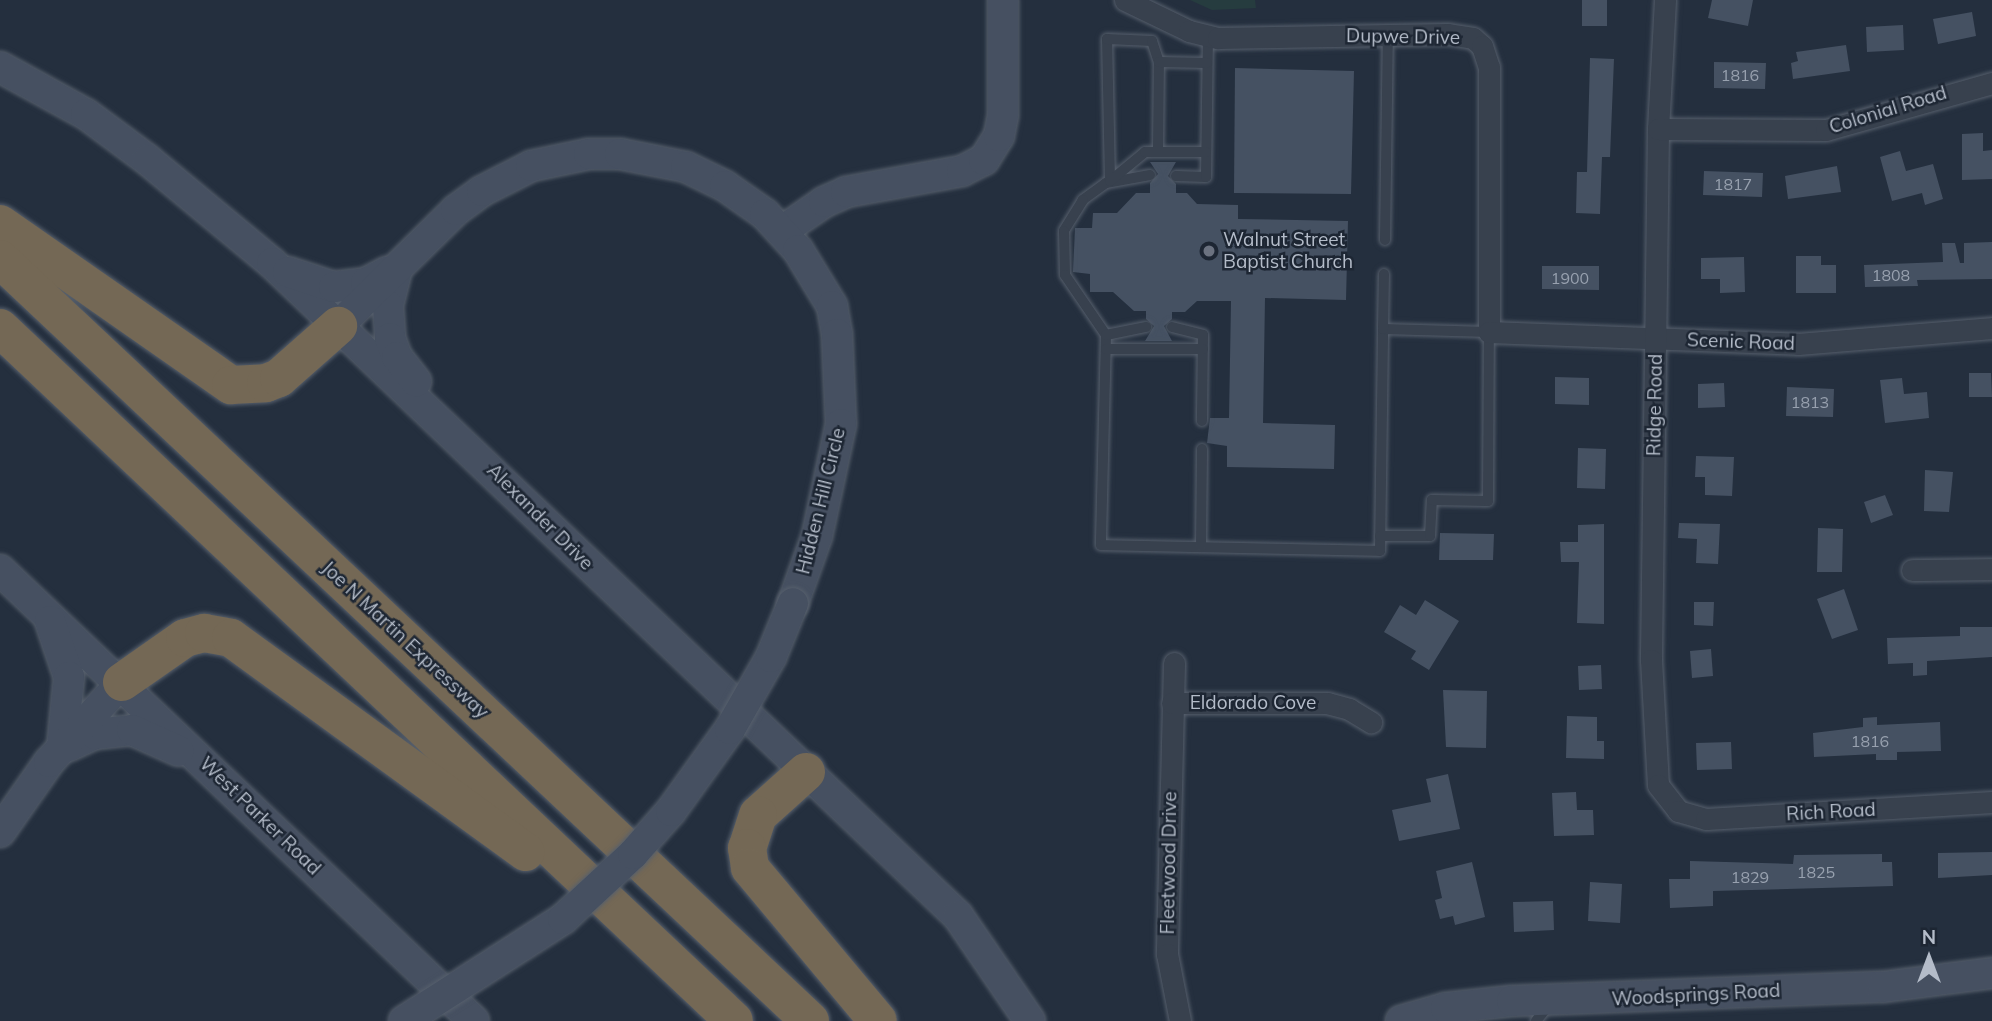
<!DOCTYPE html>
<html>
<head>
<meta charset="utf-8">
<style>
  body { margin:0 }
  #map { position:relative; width:1992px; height:1021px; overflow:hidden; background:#242f3e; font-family:Mulish,sans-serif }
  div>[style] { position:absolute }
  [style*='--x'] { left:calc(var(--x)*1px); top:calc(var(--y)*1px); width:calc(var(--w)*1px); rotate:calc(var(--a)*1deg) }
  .green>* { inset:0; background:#263c3f }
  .building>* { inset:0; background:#455162 }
  .roads { filter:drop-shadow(0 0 2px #565f6c) drop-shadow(0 0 2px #565f6c) }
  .lane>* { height:10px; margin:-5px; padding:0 5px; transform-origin:5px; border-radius:5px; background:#38414e }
  .street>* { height:21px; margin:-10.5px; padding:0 10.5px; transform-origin:10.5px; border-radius:10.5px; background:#38414e }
  .secondary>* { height:30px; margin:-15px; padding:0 15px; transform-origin:15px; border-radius:15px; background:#465061 }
  .highway>* { height:38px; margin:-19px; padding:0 19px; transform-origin:19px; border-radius:19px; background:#746855 }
  .bridges { filter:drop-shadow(0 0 2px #565f6c) drop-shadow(0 0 2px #565f6c) }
  .secondary-bridge>* { height:30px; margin:-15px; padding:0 15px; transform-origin:15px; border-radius:15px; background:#465061 }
  .dots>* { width:19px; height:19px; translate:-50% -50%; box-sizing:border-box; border:4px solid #1d2633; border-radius:50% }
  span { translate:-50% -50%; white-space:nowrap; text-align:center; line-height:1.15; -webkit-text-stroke:5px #1d2633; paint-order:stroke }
  .number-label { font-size:16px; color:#98a1af }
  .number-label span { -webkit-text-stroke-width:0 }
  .street-label { font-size:19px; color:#b4bcc9 }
  .poi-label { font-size:19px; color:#b4bcc9 }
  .left { translate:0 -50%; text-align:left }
  .north { position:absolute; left:1894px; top:923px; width:70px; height:70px; -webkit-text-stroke:5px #1d2633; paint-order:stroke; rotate:0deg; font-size:19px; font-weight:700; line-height:28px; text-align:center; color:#b4bcc9 }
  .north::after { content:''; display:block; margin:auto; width:24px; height:32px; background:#b4bcc9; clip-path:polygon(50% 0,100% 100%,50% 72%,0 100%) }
</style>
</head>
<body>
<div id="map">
  <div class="green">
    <div style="clip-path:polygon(1190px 0,1255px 0,1256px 8px,1212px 10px)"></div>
  </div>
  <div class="building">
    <div style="clip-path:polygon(1582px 0,1607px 0,1607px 26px,1582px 26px)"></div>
    <div style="clip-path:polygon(1712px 0,1753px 0,1748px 26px,1708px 18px)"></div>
    <div style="clip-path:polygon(1972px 12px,1976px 36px,1938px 44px,1933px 19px)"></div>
    <div style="clip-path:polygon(1903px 25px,1904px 50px,1867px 52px,1866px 27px)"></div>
    <div style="clip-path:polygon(1846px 45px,1850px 71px,1793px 79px,1791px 63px,1798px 61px,1796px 52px)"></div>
    <div style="clip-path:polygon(1590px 58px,1614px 59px,1610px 157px,1602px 157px,1600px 214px,1576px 213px,1577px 172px,1587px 172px)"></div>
    <div style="clip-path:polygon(1714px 62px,1766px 63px,1765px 89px,1714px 88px)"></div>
    <div style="clip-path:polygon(1235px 68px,1354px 71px,1351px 194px,1234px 193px)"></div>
    <div style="clip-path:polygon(1983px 133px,1983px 151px,1992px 150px,1992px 179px,1962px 180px,1962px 134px)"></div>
    <div style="clip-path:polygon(1900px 151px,1906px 171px,1933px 164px,1943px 199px,1925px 205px,1922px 193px,1892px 201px,1880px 157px)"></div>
    <div style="clip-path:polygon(1150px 162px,1176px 162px,1168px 176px,1176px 184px,1176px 193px,1187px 193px,1197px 204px,1238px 205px,1238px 219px,1348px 221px,1346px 300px,1265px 298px,1263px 423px,1335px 425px,1334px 469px,1227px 467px,1227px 446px,1207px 443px,1210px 418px,1229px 418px,1231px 301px,1197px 301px,1185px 312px,1172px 312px,1172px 319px,1164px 326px,1172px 341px,1145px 341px,1154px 326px,1146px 319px,1146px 311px,1134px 311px,1113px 292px,1090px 292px,1090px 274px,1073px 272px,1075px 228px,1092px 228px,1093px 213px,1117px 213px,1136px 193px,1150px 193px,1150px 183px,1158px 174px)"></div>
    <div style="clip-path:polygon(1837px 166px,1841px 192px,1788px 199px,1785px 176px)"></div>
    <div style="clip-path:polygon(1704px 171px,1763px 173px,1762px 197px,1703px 195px)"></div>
    <div style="clip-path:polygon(1992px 242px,1992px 279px,1917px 280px,1918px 286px,1865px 287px,1864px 265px,1943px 262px,1942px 243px,1955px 243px,1960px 263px,1964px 263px,1964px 243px)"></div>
    <div style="clip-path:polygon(1796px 256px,1821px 256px,1821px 265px,1836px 265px,1836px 293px,1796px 293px)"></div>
    <div style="clip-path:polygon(1744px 257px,1745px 292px,1720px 293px,1720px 279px,1701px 279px,1701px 258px)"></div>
    <div style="clip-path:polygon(1542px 266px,1599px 266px,1599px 290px,1542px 289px)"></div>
    <div style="clip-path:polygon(1969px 373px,1991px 373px,1992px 397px,1969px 397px)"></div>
    <div style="clip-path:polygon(1555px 377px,1589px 378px,1589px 405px,1555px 404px)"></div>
    <div style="clip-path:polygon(1902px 378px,1904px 394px,1927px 392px,1929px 418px,1885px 423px,1880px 380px)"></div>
    <div style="clip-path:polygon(1724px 383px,1725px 407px,1698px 408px,1698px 384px)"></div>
    <div style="clip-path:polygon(1787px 387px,1834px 389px,1833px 417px,1786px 416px)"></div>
    <div style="clip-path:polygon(1578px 448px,1606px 449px,1605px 489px,1577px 488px)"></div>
    <div style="clip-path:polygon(1696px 456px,1734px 457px,1732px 496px,1705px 495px,1705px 477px,1695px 477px)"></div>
    <div style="clip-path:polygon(1925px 470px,1953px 472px,1949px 512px,1924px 511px)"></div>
    <div style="clip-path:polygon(1885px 495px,1893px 515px,1871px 523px,1864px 502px)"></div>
    <div style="clip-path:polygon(1679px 523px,1720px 524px,1718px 564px,1696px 563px,1697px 539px,1678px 538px)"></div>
    <div style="clip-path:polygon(1604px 524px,1604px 624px,1577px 623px,1579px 562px,1561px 562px,1560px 542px,1578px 542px,1578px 525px)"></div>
    <div style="clip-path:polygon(1818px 528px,1843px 529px,1842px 572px,1817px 572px)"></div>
    <div style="clip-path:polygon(1440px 533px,1494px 534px,1493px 560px,1439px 560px)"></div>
    <div style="clip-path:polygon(1844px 589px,1858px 630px,1832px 639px,1817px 599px)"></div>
    <div style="clip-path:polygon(1425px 600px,1459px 621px,1429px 670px,1411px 659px,1416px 651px,1384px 632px,1400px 605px,1416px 615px)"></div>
    <div style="clip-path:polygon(1694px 602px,1714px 602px,1713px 626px,1694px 625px)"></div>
    <div style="clip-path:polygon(1960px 627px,1992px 627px,1992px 657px,1927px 661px,1927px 675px,1913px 676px,1913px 663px,1888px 664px,1887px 638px,1960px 636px)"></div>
    <div style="clip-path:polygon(1711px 649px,1713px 676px,1692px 678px,1690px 651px)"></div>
    <div style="clip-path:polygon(1601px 665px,1602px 689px,1579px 690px,1578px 666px)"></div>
    <div style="clip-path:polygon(1443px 690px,1487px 691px,1486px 748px,1446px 747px)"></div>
    <div style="clip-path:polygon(1567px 716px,1597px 717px,1597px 741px,1604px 741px,1604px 759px,1566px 758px)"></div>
    <div style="clip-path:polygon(1877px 717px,1877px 725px,1940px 722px,1941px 751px,1897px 752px,1897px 760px,1876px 760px,1876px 754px,1814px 757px,1813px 733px,1863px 727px,1863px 718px)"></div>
    <div style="clip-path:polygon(1731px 742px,1732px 769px,1697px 770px,1696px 743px)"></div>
    <div style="clip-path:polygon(1448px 774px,1460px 829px,1399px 841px,1392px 810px,1431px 802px,1426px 779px)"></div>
    <div style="clip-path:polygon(1576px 792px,1577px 810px,1593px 810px,1594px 835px,1554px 836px,1552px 793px)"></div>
    <div style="clip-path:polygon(1992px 852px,1992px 875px,1938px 878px,1938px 853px)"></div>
    <div style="clip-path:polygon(1882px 854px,1882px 862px,1892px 862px,1893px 886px,1713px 891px,1713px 906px,1670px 908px,1669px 879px,1690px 879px,1690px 861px,1793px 864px,1794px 855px)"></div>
    <div style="clip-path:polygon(1472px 862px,1485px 917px,1455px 925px,1453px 916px,1440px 919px,1435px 900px,1442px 898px,1436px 871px)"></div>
    <div style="clip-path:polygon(1590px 882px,1622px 884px,1620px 923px,1588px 921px)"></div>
    <div style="clip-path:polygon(1553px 901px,1554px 930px,1514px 932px,1513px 902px)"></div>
  </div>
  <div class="roads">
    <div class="lane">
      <div style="--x:1158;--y:151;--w:89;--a:-89.4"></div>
      <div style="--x:1150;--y:175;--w:45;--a:169.7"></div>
      <div style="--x:1106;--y:183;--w:29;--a:144"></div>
      <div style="--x:1083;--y:200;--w:36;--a:122"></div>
      <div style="--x:1064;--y:231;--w:44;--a:88.7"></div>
      <div style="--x:1065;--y:275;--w:73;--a:55.7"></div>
      <div style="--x:1106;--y:335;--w:210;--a:91.4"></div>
      <div style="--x:1101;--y:545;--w:279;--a:1.2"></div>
      <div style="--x:1380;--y:551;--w:222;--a:-89.2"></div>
      <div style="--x:1176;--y:176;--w:30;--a:2"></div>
      <div style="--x:1206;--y:177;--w:141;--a:-89.2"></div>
      <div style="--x:1110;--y:181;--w:142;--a:-91.2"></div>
      <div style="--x:1107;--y:39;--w:45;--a:2.5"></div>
      <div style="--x:1152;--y:41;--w:22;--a:72"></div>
      <div style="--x:1159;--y:62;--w:48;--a:1.2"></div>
      <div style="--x:1110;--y:181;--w:45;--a:-39.6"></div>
      <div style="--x:1145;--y:152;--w:61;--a:0"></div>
      <div style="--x:1385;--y:240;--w:205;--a:-89.2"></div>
      <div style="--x:1172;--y:327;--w:32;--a:14"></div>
      <div style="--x:1203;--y:335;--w:86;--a:90.7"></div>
      <div style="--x:1106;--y:335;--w:41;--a:-11.3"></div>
      <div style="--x:1106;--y:349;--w:97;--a:0"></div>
      <div style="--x:1380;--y:536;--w:50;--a:0"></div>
      <div style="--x:1430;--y:536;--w:36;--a:-87"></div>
      <div style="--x:1432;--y:500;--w:56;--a:1"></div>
      <div style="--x:1488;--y:501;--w:169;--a:-89.7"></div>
      <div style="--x:1489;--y:332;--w:106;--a:-178.4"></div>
      <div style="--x:1383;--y:329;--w:55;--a:-89"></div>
      <div style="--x:1201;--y:546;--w:97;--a:-89.4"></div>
      <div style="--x:1536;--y:1021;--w:22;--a:-51"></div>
    </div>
    <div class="street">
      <div style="--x:1125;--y:0;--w:71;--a:25.8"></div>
      <div style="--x:1189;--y:31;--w:30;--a:14"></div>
      <div style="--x:1218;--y:38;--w:230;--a:-1"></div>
      <div style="--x:1448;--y:34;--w:25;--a:9"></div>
      <div style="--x:1473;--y:38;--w:12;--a:42"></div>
      <div style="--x:1482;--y:46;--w:22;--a:72"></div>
      <div style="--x:1489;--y:67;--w:265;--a:90"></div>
      <div style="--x:1489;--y:332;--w:309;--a:2.2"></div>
      <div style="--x:1798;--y:344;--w:195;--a:-4.7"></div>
      <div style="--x:1665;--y:0;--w:129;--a:93.1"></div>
      <div style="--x:1658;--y:129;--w:531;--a:90.76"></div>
      <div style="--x:1651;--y:660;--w:125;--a:86.8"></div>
      <div style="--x:1658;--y:785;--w:33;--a:52"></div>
      <div style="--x:1678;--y:811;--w:29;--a:16"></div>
      <div style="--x:1706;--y:819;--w:287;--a:-3.4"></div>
      <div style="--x:1658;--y:129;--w:168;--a:0.3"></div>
      <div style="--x:1826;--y:130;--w:173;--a:-15.8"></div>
      <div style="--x:1912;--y:570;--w:80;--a:-0.7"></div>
      <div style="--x:1174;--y:663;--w:291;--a:91.4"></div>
      <div style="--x:1167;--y:954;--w:68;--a:79"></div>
      <div style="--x:1172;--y:703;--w:155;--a:0"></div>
      <div style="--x:1327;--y:703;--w:23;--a:15"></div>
      <div style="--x:1349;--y:709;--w:26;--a:31"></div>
    </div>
    <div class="secondary">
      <div style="--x:0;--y:67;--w:98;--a:28.7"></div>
      <div style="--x:86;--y:114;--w:77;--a:36.6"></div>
      <div style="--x:148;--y:160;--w:161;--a:39.7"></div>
      <div style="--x:272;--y:263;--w:947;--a:43.59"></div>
      <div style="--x:958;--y:916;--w:127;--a:55.6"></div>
      <div style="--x:782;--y:231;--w:51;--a:-34.6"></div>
      <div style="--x:824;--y:202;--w:24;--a:-24"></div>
      <div style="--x:846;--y:192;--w:118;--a:-10.3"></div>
      <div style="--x:962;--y:171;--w:25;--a:-27"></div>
      <div style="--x:984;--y:160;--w:28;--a:-58"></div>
      <div style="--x:999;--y:136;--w:20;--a:-79"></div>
      <div style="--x:1003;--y:116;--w:116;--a:-90"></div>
      <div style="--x:397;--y:269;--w:38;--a:104"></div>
      <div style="--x:388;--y:306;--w:32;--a:86"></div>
      <div style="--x:390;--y:338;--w:20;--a:70"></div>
      <div style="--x:397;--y:357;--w:31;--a:52"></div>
      <div style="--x:288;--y:272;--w:48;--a:18.1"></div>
      <div style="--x:334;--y:287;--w:32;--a:-7"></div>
      <div style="--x:366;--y:283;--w:24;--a:-28"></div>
      <div style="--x:338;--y:326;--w:165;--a:-44.5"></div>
      <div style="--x:456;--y:210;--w:32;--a:-36"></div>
      <div style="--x:482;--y:191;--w:55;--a:-27"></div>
      <div style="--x:531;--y:166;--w:59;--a:-11.7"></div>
      <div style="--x:589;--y:154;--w:31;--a:0"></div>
      <div style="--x:620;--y:154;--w:67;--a:11.1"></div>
      <div style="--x:686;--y:167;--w:43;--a:26"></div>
      <div style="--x:725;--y:186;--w:49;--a:35"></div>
      <div style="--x:765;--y:214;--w:49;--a:47.5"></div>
      <div style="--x:798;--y:250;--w:66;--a:58.7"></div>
      <div style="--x:832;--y:306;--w:28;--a:80"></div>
      <div style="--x:837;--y:334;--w:90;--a:87.5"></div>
      <div style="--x:841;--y:424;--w:115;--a:102.1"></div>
      <div style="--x:817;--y:536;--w:71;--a:109.7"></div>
      <div style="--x:0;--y:570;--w:654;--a:43.58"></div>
      <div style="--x:50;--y:621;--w:59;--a:71.3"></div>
      <div style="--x:69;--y:677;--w:72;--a:95.6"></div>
      <div style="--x:69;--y:746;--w:29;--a:-25"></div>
      <div style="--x:95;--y:734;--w:37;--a:-6"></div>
      <div style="--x:132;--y:730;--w:51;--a:24.1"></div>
      <div style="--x:0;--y:832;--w:85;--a:-55"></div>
      <div style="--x:49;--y:762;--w:108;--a:-47.6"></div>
      <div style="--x:1401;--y:1021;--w:47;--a:-16.1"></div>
      <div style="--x:1446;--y:1008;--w:66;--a:-6.1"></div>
      <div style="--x:1512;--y:1001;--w:371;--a:-2.2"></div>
      <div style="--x:1883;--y:987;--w:110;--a:-7.3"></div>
    </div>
    <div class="highway">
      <div style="--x:0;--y:224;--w:282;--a:34.9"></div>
      <div style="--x:231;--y:385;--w:35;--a:-3"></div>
      <div style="--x:266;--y:383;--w:14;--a:-21"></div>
      <div style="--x:279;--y:378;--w:79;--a:-41.4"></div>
      <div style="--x:0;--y:259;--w:1112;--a:43.25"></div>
      <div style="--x:0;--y:328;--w:1009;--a:43.35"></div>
      <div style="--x:122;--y:682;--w:77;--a:-34.9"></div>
      <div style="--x:185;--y:638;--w:20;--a:-15"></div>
      <div style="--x:204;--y:633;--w:27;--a:10"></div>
      <div style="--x:231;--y:638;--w:364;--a:36"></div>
      <div style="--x:806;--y:772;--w:64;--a:138.1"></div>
      <div style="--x:758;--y:815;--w:35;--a:108"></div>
      <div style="--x:747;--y:848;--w:20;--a:81"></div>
      <div style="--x:750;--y:868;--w:199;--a:50.1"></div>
    </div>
  </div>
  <div class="bridges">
    <div class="secondary-bridge">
      <div style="--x:404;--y:1021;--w:189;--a:-32.7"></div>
      <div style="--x:563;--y:919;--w:96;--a:-42.9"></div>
      <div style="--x:633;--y:854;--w:57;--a:-48.5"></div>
      <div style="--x:671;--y:811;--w:101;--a:-54.3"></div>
      <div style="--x:730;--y:729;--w:83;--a:-60.3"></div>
      <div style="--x:771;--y:657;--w:58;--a:-67.8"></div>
    </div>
  </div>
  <div class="dots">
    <div style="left:1209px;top:251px;background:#6b7280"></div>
  </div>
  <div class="number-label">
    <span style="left:1740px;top:75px">1816</span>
    <span style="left:1733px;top:184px">1817</span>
    <span style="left:1891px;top:275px">1808</span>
    <span style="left:1570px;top:278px">1900</span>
    <span style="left:1810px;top:402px">1813</span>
    <span style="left:1870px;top:741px">1816</span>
    <span style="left:1816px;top:872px">1825</span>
    <span style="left:1750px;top:877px">1829</span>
  </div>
  <div class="street-label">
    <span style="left:1403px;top:37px;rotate:1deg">Dupwe Drive</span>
    <span style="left:1888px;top:110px;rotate:-17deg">Colonial Road</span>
    <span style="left:1741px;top:342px;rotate:2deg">Scenic Road</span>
    <span style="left:1655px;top:405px;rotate:-89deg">Ridge Road</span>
    <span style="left:821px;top:501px;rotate:-76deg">Hidden Hill Circle</span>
    <span style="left:540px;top:517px;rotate:45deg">Alexander Drive</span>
    <span style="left:405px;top:640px;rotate:43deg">Joe N Martin Expressway</span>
    <span style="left:1253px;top:703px">Eldorado Cove</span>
    <span style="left:1831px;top:812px;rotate:-3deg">Rich Road</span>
    <span style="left:260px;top:816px;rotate:44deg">West Parker Road</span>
    <span style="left:1169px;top:863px;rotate:-89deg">Fleetwood Drive</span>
    <span style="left:1696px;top:995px;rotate:-3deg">Woodsprings Road</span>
  </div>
  <div class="poi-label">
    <span class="left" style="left:1223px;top:251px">Walnut Street<br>Baptist Church</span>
  </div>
  <div class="north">N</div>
</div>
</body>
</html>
